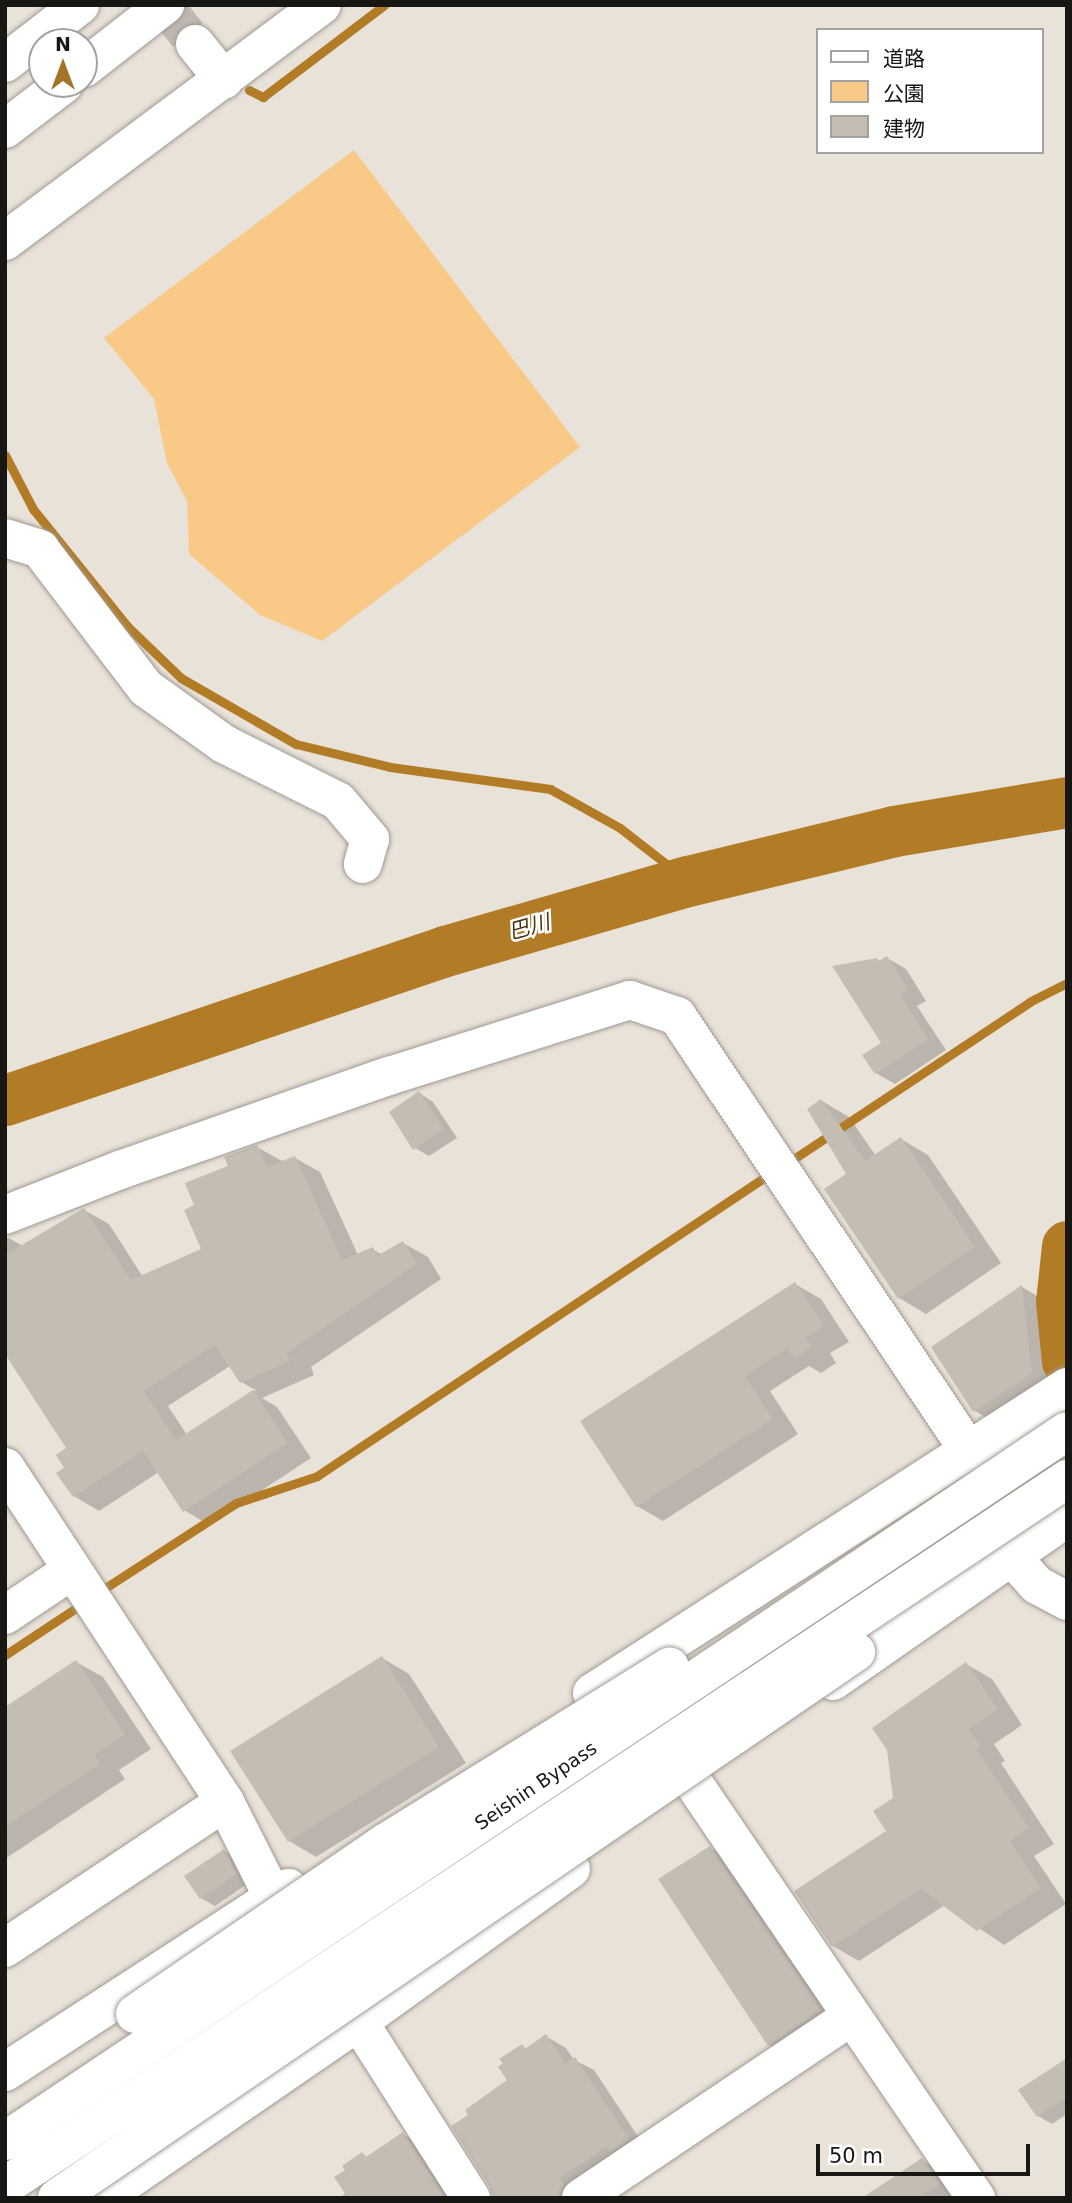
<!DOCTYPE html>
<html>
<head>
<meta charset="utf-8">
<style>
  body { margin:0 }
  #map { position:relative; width:1072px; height:2203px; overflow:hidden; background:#e9e2d9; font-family:"DejaVu Sans","Noto Sans JP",sans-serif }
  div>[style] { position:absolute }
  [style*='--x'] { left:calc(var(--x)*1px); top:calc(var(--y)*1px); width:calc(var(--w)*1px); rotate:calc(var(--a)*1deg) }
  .green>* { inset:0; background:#f9c987 }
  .shadow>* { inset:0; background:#0003 }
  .stream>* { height:9px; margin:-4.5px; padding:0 4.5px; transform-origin:4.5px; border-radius:4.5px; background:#b27c26 }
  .river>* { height:51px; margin:-25.5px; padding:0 25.5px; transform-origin:25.5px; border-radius:25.5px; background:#b27c26 }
  .building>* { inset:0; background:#c4bdb4 }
  .minor-tunnel>* { height:38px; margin-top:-19px; transform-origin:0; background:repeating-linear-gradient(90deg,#bfb9b2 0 38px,transparent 0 57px) }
  .roads { filter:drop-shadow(0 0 2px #a19a92) drop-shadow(0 0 2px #a19a92) }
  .minor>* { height:38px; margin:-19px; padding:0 19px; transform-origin:19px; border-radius:19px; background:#fff }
  .highway>* { height:38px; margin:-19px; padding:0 19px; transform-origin:19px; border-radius:19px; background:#fff }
  .bridges { filter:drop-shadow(0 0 2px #a19a92) drop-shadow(0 0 2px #a19a92) }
  .highway-bridge>* { height:38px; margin:-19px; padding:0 19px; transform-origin:19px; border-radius:19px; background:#fff }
  span { translate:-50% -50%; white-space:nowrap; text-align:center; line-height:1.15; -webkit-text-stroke:5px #fff; paint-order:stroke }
  .street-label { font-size:19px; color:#191714 }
  .water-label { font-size:21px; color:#4a3310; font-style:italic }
  .frame { position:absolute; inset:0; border:7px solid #191714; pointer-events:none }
  .legend { position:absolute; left:816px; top:28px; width:228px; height:126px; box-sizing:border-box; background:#fff; border:2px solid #a3a2a1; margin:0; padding:9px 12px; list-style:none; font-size:21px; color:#191714 }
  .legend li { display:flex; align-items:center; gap:14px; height:35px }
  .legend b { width:35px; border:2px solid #a3a2a1 }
  .north { position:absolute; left:28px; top:28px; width:70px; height:70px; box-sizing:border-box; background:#fff; border:2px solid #a3a2a1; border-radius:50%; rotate:0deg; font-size:19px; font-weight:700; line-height:28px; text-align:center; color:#191714 }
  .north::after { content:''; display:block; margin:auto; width:24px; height:32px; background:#a37327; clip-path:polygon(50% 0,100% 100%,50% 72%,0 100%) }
  .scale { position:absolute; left:816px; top:2144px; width:214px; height:32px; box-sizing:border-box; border:4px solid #191714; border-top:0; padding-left:9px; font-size:21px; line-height:24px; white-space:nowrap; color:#191714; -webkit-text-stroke:5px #fff; paint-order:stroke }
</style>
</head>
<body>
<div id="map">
  <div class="green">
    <div style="clip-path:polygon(354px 150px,580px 447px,322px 641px,260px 615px,189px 554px,187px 501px,167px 463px,154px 399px,104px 338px)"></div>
  </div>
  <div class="shadow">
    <div style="clip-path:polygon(887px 958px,906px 969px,926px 1001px,917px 1006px,946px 1050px,895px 1084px,876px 1073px,884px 1043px,881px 962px)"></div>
    <div style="clip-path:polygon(419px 1093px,433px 1102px,457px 1138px,429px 1156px,415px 1148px)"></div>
    <div style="clip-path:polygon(822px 1101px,849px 1117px,876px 1156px,901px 1139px,928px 1155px,1001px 1263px,926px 1314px,899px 1298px)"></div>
    <div style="clip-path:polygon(evenodd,257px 1147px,282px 1161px,295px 1158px,320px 1172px,358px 1255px,372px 1249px,383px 1255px,403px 1243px,428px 1257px,441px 1279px,311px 1367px,314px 1375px,262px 1398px,277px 1407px,311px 1458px,209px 1525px,184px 1510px,159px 1472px,99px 1511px,74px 1496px,67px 1469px,68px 1448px,5px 1351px,5px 1239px,9px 1238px,23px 1246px,84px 1210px,109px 1224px,143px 1277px,203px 1250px,196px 1206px,231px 1166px,257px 1147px,230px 1366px,241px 1382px,256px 1390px,187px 1435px,168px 1406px,230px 1366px)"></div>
    <div style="clip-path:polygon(795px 1284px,821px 1299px,849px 1342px,830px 1353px,836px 1363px,821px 1373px,809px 1366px,770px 1391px,798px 1434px,663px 1521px,637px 1506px)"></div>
    <div style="clip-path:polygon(1022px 1287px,1042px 1299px,1053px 1386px,996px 1423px,975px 1411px)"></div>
    <div style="clip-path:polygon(382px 1658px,409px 1674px,466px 1763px,316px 1857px,289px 1841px)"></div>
    <div style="clip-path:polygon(76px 1662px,103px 1677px,151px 1749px,119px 1770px,125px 1779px,5px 1859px,5px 1709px)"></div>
    <div style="clip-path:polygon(966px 1664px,992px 1679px,1022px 1725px,994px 1744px,1005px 1761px,1001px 1763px,1054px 1844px,1034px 1856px,1066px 1904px,1004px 1945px,945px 1905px,859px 1961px,833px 1946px,888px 1831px,895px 1799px)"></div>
    <div style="clip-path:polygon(710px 1848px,731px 1860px,841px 2022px,790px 2057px,769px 2045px)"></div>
    <div style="clip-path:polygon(224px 1851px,238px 1859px,250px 1882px,215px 1906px,201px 1898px)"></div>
    <div style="clip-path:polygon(547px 2037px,566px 2048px,574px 2060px,594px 2070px,647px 2150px,582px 2198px,495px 2198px,509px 2081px,522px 2046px,528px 2049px)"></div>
    <div style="clip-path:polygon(1067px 2060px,1067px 2114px,1052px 2124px,1038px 2116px)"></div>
    <div style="clip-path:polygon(403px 2134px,422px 2145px,456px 2198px,339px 2198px,347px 2192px,348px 2170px,362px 2154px,368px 2158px)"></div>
    <div style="clip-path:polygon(922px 2160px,941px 2171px,960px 2198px,865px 2198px)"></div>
  </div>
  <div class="stream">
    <div style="--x:249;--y:90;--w:16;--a:27"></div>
    <div style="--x:263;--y:97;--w:152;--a:-37.2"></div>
    <div style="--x:5;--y:455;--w:61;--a:62.6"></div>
    <div style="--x:33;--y:509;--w:150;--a:51.2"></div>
    <div style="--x:127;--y:626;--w:75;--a:43.9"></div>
    <div style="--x:181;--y:678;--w:133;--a:29.9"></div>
    <div style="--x:296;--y:744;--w:97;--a:13.7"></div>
    <div style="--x:390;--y:767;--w:162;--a:7.8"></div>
    <div style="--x:550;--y:789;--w:80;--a:29.1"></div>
    <div style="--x:620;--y:828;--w:86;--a:37.9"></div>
    <div style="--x:786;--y:1164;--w:294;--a:-33.6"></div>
    <div style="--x:1031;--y:1001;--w:40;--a:-26.6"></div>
    <div style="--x:99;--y:1592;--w:163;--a:-33"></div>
    <div style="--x:236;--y:1503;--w:85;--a:-18.4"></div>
    <div style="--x:317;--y:1476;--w:546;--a:-33.72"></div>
    <div style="--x:5;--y:1655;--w:96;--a:-33.5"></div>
  </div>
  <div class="river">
    <div style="--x:5;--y:1100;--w:465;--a:-18.7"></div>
    <div style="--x:445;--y:951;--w:253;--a:-16.1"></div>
    <div style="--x:688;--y:881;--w:212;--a:-13.6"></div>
    <div style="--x:894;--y:831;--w:175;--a:-9.5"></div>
    <div style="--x:1067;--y:1246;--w:56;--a:96.1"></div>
    <div style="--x:1061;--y:1302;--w:59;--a:84.2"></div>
  </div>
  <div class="building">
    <div style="clip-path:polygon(887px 956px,908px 989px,900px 995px,928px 1039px,875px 1074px,862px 1055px,881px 1043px,832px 966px,877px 958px,879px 961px)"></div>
    <div style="clip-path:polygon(419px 1091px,444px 1129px,413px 1150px,389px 1112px)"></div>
    <div style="clip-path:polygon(821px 1099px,865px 1161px,901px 1137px,975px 1247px,898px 1299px,824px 1189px,846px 1174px,807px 1109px)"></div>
    <div style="clip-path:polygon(257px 1145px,267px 1167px,295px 1156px,342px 1260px,373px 1247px,377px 1256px,403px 1241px,417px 1264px,287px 1353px,290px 1361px,240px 1383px,215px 1345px,144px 1391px,176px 1440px,253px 1390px,288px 1443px,183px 1512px,143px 1451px,73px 1497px,56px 1473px,64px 1468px,56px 1455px,66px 1448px,5px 1354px,5px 1255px,84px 1208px,131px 1280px,201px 1249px,184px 1210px,194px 1205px,185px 1183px,228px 1166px,224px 1157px)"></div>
    <div style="clip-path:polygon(795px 1282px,824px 1326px,805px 1338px,812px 1347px,794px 1359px,787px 1349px,745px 1376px,773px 1419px,636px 1507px,580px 1421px)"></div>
    <div style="clip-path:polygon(1022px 1285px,1032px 1374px,973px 1412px,931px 1347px)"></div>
    <div style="clip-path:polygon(382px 1656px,439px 1747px,288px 1842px,230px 1751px)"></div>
    <div style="clip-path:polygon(76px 1660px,125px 1734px,94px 1755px,100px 1764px,5px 1827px,5px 1707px)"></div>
    <div style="clip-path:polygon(966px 1662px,998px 1709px,969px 1729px,980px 1745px,976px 1748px,1029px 1828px,1010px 1841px,1041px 1888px,977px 1931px,921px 1889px,832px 1947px,794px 1891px,886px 1831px,873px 1811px,893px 1798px,887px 1750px,872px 1728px)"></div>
    <div style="clip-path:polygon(710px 1846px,821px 2010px,768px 2046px,658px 1879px)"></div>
    <div style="clip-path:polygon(224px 1849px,237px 1874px,200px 1899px,184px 1876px)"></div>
    <div style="clip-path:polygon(546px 2034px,565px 2063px,575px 2057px,629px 2139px,610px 2152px,607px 2147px,559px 2178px,564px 2185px,559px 2198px,493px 2198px,489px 2186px,451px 2126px,468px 2115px,465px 2110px,507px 2080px,498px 2067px,503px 2063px,499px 2059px,522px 2044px,525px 2049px)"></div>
    <div style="clip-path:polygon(1067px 2058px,1067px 2097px,1037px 2117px,1018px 2090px)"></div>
    <div style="clip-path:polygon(403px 2132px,445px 2198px,348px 2198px,334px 2177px,345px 2170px,342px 2166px,362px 2152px,366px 2157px)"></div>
    <div style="clip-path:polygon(922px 2158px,940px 2184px,919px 2198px,862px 2198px)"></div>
  </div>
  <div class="minor-tunnel">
    <div style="--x:164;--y:5;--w:50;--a:51.5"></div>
  </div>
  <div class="roads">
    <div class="minor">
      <div style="--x:195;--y:44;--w:46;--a:51.1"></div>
      <div style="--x:5;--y:241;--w:395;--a:-36.7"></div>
      <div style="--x:5;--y:538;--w:37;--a:17"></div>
      <div style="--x:40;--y:549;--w:175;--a:52.7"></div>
      <div style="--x:146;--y:688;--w:96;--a:35.7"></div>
      <div style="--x:224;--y:744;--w:127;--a:26.6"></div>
      <div style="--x:338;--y:801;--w:50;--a:49.9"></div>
      <div style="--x:370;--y:839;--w:26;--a:106"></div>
      <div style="--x:5;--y:1215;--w:123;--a:-21.4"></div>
      <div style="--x:120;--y:1170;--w:285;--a:-19.3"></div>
      <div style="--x:389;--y:1076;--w:253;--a:-17.5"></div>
      <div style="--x:630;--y:1000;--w:50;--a:18.8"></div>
      <div style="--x:677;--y:1016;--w:524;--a:56.13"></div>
      <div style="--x:5;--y:1467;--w:401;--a:56.7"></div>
      <div style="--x:225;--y:1802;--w:106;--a:63.2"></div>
      <div style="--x:273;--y:1897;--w:33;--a:55"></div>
      <div style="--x:993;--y:1529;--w:31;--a:57"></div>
      <div style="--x:1010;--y:1555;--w:40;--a:48"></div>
      <div style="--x:1037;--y:1585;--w:34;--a:28"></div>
      <div style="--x:5;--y:1615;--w:79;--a:-33.7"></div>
      <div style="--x:692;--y:1781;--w:505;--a:55.74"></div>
      <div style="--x:5;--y:1948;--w:264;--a:-33.6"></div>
      <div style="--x:341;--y:1994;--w:242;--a:57.5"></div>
      <div style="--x:581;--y:2198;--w:324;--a:-33.9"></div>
    </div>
    <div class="highway">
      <div style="--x:5;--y:63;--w:95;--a:-37.7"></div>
      <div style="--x:84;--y:68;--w:103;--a:-37.9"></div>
      <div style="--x:5;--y:129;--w:74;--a:-37.3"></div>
      <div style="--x:833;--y:1681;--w:285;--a:-34.9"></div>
      <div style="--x:592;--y:1693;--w:565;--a:-32.79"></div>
      <div style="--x:5;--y:2072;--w:338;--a:-33"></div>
      <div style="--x:102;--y:2198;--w:313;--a:-34.5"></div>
      <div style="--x:360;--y:2021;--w:260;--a:-35.8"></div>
    </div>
  </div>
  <div class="bridges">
    <div class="highway-bridge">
      <div style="--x:135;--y:2014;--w:303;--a:-34.4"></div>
      <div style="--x:385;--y:1843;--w:335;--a:-31.8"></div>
      <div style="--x:5;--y:2141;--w:1277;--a:-33.76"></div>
      <div style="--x:5;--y:2186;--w:1276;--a:-33.65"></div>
      <div style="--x:57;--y:2198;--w:968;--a:-34.35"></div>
    </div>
  </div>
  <div class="street-label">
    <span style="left:536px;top:1786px;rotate:-34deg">Seishin Bypass</span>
  </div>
  <div class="water-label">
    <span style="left:529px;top:927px;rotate:-16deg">巴川</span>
  </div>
  <div class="frame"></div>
  <ul class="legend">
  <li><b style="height:9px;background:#fff"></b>道路</li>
  <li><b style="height:19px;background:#f9c987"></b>公園</li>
  <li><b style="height:19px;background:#c4bdb4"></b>建物</li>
  </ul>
  <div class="north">N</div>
  <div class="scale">50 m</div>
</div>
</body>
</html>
